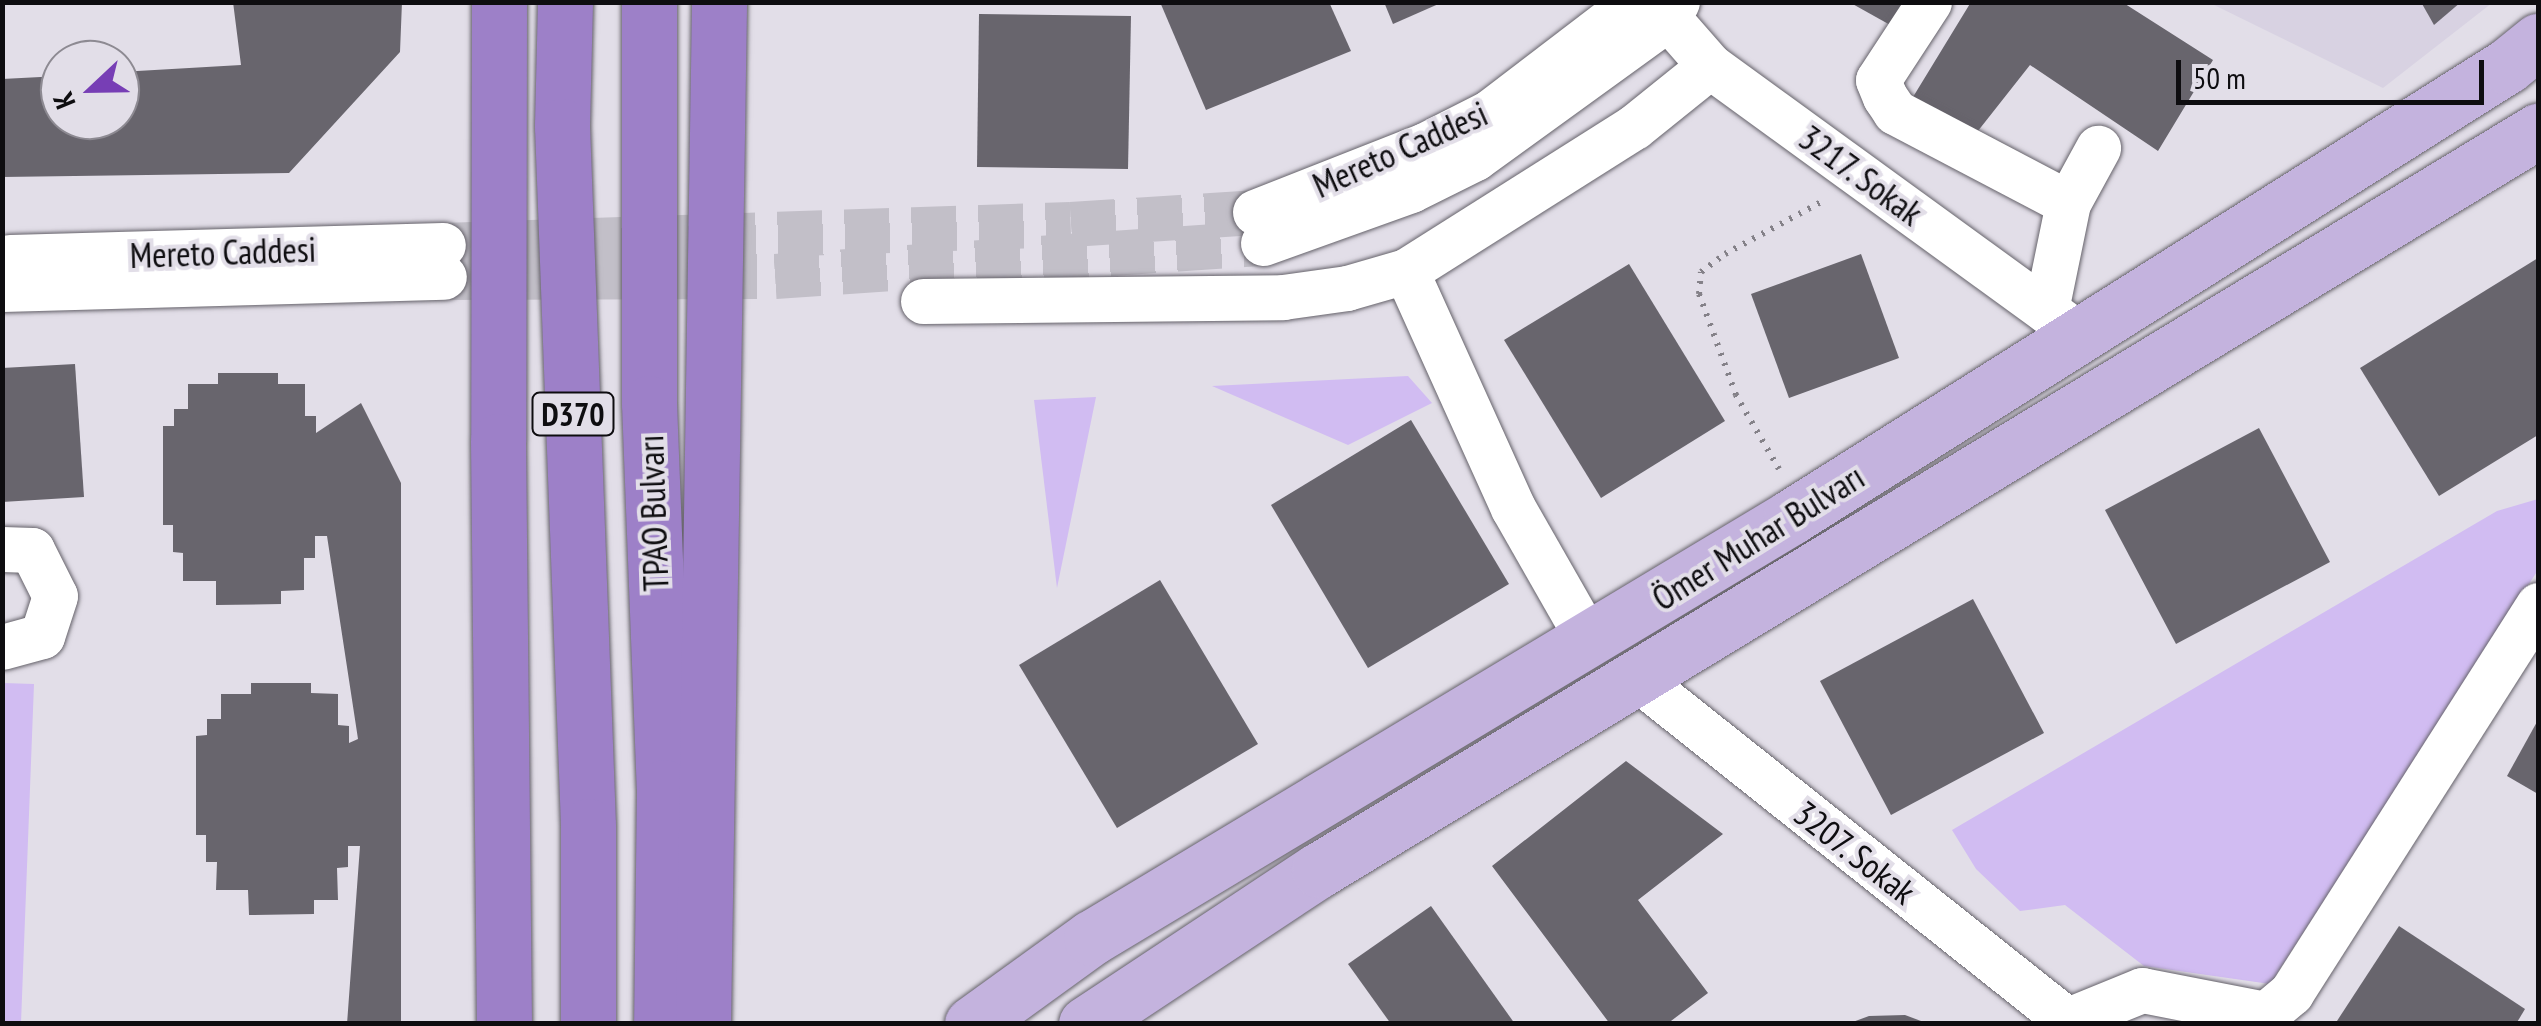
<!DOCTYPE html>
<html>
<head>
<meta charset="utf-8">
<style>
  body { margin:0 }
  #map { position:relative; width:2541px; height:1026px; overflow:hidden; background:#e2dee8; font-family:"PT Sans Narrow",sans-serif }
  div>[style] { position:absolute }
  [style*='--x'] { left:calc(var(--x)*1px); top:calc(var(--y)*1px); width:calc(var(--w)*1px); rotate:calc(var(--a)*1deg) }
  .built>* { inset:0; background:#d8d2e2 }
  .green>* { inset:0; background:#d1bcf2 }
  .building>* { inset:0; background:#68656d }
  .minor-tunnel>* { height:45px; margin-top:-22.5px; transform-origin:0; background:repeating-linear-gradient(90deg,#c2bfc8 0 45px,transparent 0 67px) }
  .path>* { height:6px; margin-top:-3px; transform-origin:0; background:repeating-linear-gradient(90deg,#848188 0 2.5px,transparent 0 10.5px) }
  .roads { filter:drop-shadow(0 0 2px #65626a) drop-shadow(0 0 2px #65626a) }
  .minor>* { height:45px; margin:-22.5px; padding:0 22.5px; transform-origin:22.5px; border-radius:22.5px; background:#fff }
  .major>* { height:55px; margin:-27.5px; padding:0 27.5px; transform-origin:27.5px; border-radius:27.5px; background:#c4b3de }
  .highway>* { height:55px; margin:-27.5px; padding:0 27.5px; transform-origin:27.5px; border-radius:27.5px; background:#9d80c8 }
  span { translate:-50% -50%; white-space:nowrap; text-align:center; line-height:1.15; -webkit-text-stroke:8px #e2dee8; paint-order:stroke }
  .shield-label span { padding:2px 8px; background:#e2dee8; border:2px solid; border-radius:8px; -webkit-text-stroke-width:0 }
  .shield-label { font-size:32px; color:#0e0d10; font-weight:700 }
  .street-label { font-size:35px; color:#0e0d10 }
  .frame { position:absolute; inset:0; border:5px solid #0e0d10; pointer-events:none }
  .north { position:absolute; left:40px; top:40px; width:100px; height:100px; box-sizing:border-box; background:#e2dee8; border:2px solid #8d8a92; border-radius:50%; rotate:248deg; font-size:28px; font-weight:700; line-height:40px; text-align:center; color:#0e0d10 }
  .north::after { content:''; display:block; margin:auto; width:35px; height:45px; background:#773eb5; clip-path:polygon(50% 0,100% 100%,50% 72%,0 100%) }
  .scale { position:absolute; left:2176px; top:60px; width:308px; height:45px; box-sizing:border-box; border:5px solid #0e0d10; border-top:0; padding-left:12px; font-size:30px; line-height:35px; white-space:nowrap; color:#0e0d10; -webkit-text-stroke:8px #e2dee8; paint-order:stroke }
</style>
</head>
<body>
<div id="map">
  <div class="built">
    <div style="clip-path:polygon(2210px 3px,2492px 3px,2383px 88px)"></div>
  </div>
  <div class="green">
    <div style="clip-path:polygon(1408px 376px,1432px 403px,1348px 445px,1212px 386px)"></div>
    <div style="clip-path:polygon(1096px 397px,1057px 588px,1034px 400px)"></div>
    <div style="clip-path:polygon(2538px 499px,2538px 570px,2270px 984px,2144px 966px,2065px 905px,2020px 911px,1976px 869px,1952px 830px,2497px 511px)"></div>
    <div style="clip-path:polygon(3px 683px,34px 684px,21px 1023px,3px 1023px)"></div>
  </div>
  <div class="building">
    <div style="clip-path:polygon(233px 2px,402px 2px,400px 52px,289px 173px,2px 177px,2px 79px,60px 76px,60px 120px,120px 120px,120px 72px,241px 65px)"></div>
    <div style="clip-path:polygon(1160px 2px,1329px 2px,1351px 51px,1206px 110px)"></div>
    <div style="clip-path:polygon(1384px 2px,1443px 2px,1393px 24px)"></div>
    <div style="clip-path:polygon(1849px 2px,1904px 2px,1892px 26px)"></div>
    <div style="clip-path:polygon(1971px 2px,2122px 2px,2213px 60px,2158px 151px,2030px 65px,1974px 136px,1913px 97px)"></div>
    <div style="clip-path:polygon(2421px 2px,2461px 2px,2434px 25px)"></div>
    <div style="clip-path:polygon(979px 14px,1131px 16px,1128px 169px,977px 167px)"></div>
    <div style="clip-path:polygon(1861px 254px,1899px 358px,1789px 398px,1751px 294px)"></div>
    <div style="clip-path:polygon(2538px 258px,2538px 435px,2439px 496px,2360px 368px)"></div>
    <div style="clip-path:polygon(1629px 264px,1725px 421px,1601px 498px,1504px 340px)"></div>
    <div style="clip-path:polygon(75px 364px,84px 497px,2px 502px,2px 368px)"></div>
    <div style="clip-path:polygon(218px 373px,278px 373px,278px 384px,305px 384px,305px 416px,316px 416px,316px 433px,361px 403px,401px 483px,401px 1024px,347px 1024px,360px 846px,348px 846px,348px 867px,337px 868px,338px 900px,314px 900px,314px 914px,249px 915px,248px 890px,216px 890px,217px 862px,206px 862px,206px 835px,196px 835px,196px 736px,207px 735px,207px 719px,221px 719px,221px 694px,251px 694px,251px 683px,311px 683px,311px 693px,338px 694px,338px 725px,349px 726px,349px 743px,358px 739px,327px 536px,315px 536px,315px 558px,304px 558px,304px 590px,281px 591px,281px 604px,216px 605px,216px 581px,183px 581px,183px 553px,173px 552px,173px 525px,163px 525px,163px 426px,174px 426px,174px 409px,188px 409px,188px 384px,218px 384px)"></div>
    <div style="clip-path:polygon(1411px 420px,1509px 584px,1368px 668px,1271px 505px)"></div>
    <div style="clip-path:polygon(2259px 428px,2330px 562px,2176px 644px,2105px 510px)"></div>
    <div style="clip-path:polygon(1160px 580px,1258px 744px,1117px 828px,1019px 665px)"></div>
    <div style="clip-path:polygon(1973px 599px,2044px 733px,1891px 815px,1820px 681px)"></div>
    <div style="clip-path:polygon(2538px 720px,2538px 794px,2507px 776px)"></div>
    <div style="clip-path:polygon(1626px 761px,1723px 834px,1638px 900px,1708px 993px,1667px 1024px,1610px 1024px,1492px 866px)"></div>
    <div style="clip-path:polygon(1431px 906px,1515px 1024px,1391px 1024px,1348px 964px)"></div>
    <div style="clip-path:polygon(2399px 926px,2525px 1009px,2516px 1024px,2335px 1024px)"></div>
    <div style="clip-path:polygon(1905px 1015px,1929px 1024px,1850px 1023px,1869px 1016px)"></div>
  </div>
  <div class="minor-tunnel">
    <div style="--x:443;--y:245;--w:628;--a:-1.92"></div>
    <div style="--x:1071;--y:224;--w:184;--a:-3.7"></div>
    <div style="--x:444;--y:277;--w:331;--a:-0.2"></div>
    <div style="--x:775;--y:276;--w:489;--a:-3.9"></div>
  </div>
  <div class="path">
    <div style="--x:1779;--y:469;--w:86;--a:-120.2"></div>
    <div style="--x:1736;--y:395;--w:108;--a:-110.1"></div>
    <div style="--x:1699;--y:294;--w:22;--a:-85"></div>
    <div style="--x:1701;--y:272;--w:30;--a:-37"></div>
    <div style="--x:1725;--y:254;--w:111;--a:-28.4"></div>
  </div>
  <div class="roads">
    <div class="minor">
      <div style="--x:1654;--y:2;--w:85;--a:48.8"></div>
      <div style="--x:1710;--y:66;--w:456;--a:36"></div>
      <div style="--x:1929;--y:2;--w:93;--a:123.2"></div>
      <div style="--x:1878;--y:80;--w:18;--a:68"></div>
      <div style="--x:1885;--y:97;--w:18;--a:56"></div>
      <div style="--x:1895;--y:112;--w:195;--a:27.7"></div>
      <div style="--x:1255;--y:212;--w:183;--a:-21.5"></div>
      <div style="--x:1425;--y:145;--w:73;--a:-26.9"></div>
      <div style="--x:1490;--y:112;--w:181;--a:-37.4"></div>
      <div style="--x:1263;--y:243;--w:157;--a:-19.7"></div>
      <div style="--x:1411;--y:190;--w:72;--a:-26.6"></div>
      <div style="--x:1475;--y:158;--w:237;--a:-35.9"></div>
      <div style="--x:1667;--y:19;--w:20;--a:-60"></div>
      <div style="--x:10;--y:257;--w:433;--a:-1.6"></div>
      <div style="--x:1406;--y:271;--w:260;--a:65.7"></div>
      <div style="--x:1513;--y:508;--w:153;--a:60.3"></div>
      <div style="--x:2;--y:289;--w:442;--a:-1.6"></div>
      <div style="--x:923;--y:301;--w:360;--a:-0.6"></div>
      <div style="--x:1283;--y:297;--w:65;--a:-8"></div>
      <div style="--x:1347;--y:288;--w:61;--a:-16.1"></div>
      <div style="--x:1406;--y:271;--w:270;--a:-32.3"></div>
      <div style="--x:1634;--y:127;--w:97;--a:-38.8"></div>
      <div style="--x:2046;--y:310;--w:109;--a:-78.4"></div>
      <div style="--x:2068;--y:203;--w:63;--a:-61.4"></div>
      <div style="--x:2;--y:549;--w:30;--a:2"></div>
      <div style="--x:32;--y:550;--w:51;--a:63.4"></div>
      <div style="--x:55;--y:596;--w:42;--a:108"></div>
      <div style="--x:42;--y:636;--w:41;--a:164.6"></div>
      <div style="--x:1639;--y:680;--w:553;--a:38.47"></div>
      <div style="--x:2068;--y:1020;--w:80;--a:-22.1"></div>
      <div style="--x:2142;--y:990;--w:126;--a:11"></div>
      <div style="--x:2266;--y:1014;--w:33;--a:-40"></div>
      <div style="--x:2291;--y:993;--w:460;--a:-57.5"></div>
    </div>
    <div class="major">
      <div style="--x:972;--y:1024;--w:147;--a:-35.9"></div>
      <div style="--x:1091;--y:938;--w:817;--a:-31.02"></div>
      <div style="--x:1791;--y:517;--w:846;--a:-32.21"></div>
      <div style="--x:2507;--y:66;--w:40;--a:-39"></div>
      <div style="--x:1086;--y:1024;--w:279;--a:-33.5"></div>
      <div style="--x:1319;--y:870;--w:1426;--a:-31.23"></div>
    </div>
    <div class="highway">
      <div style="--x:499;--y:2;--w:439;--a:90.1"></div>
      <div style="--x:498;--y:441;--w:583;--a:89.41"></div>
      <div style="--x:565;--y:2;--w:124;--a:91.4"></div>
      <div style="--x:562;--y:126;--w:700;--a:87.87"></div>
      <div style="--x:588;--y:826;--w:198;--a:90"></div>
      <div style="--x:649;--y:2;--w:401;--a:90"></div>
      <div style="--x:649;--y:403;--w:384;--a:87.8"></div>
      <div style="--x:664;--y:787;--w:237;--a:90.7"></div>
      <div style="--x:703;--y:1024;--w:1022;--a:-89.1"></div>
    </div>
  </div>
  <div class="shield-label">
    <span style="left:573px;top:414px">D370</span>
  </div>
  <div class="street-label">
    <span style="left:1400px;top:149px;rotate:-24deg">Mereto Caddesi</span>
    <span style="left:1861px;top:175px;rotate:36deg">3217. Sokak</span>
    <span style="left:223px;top:252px;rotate:-2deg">Mereto Caddesi</span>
    <span style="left:653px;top:513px;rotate:-92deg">TPAO Bulvarı</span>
    <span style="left:1758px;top:537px;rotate:-32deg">Ömer Muhar Bulvarı</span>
    <span style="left:1855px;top:852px;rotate:38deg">3207. Sokak</span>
  </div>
  <div class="frame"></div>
  <div class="north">K</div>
  <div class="scale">50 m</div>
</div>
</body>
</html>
